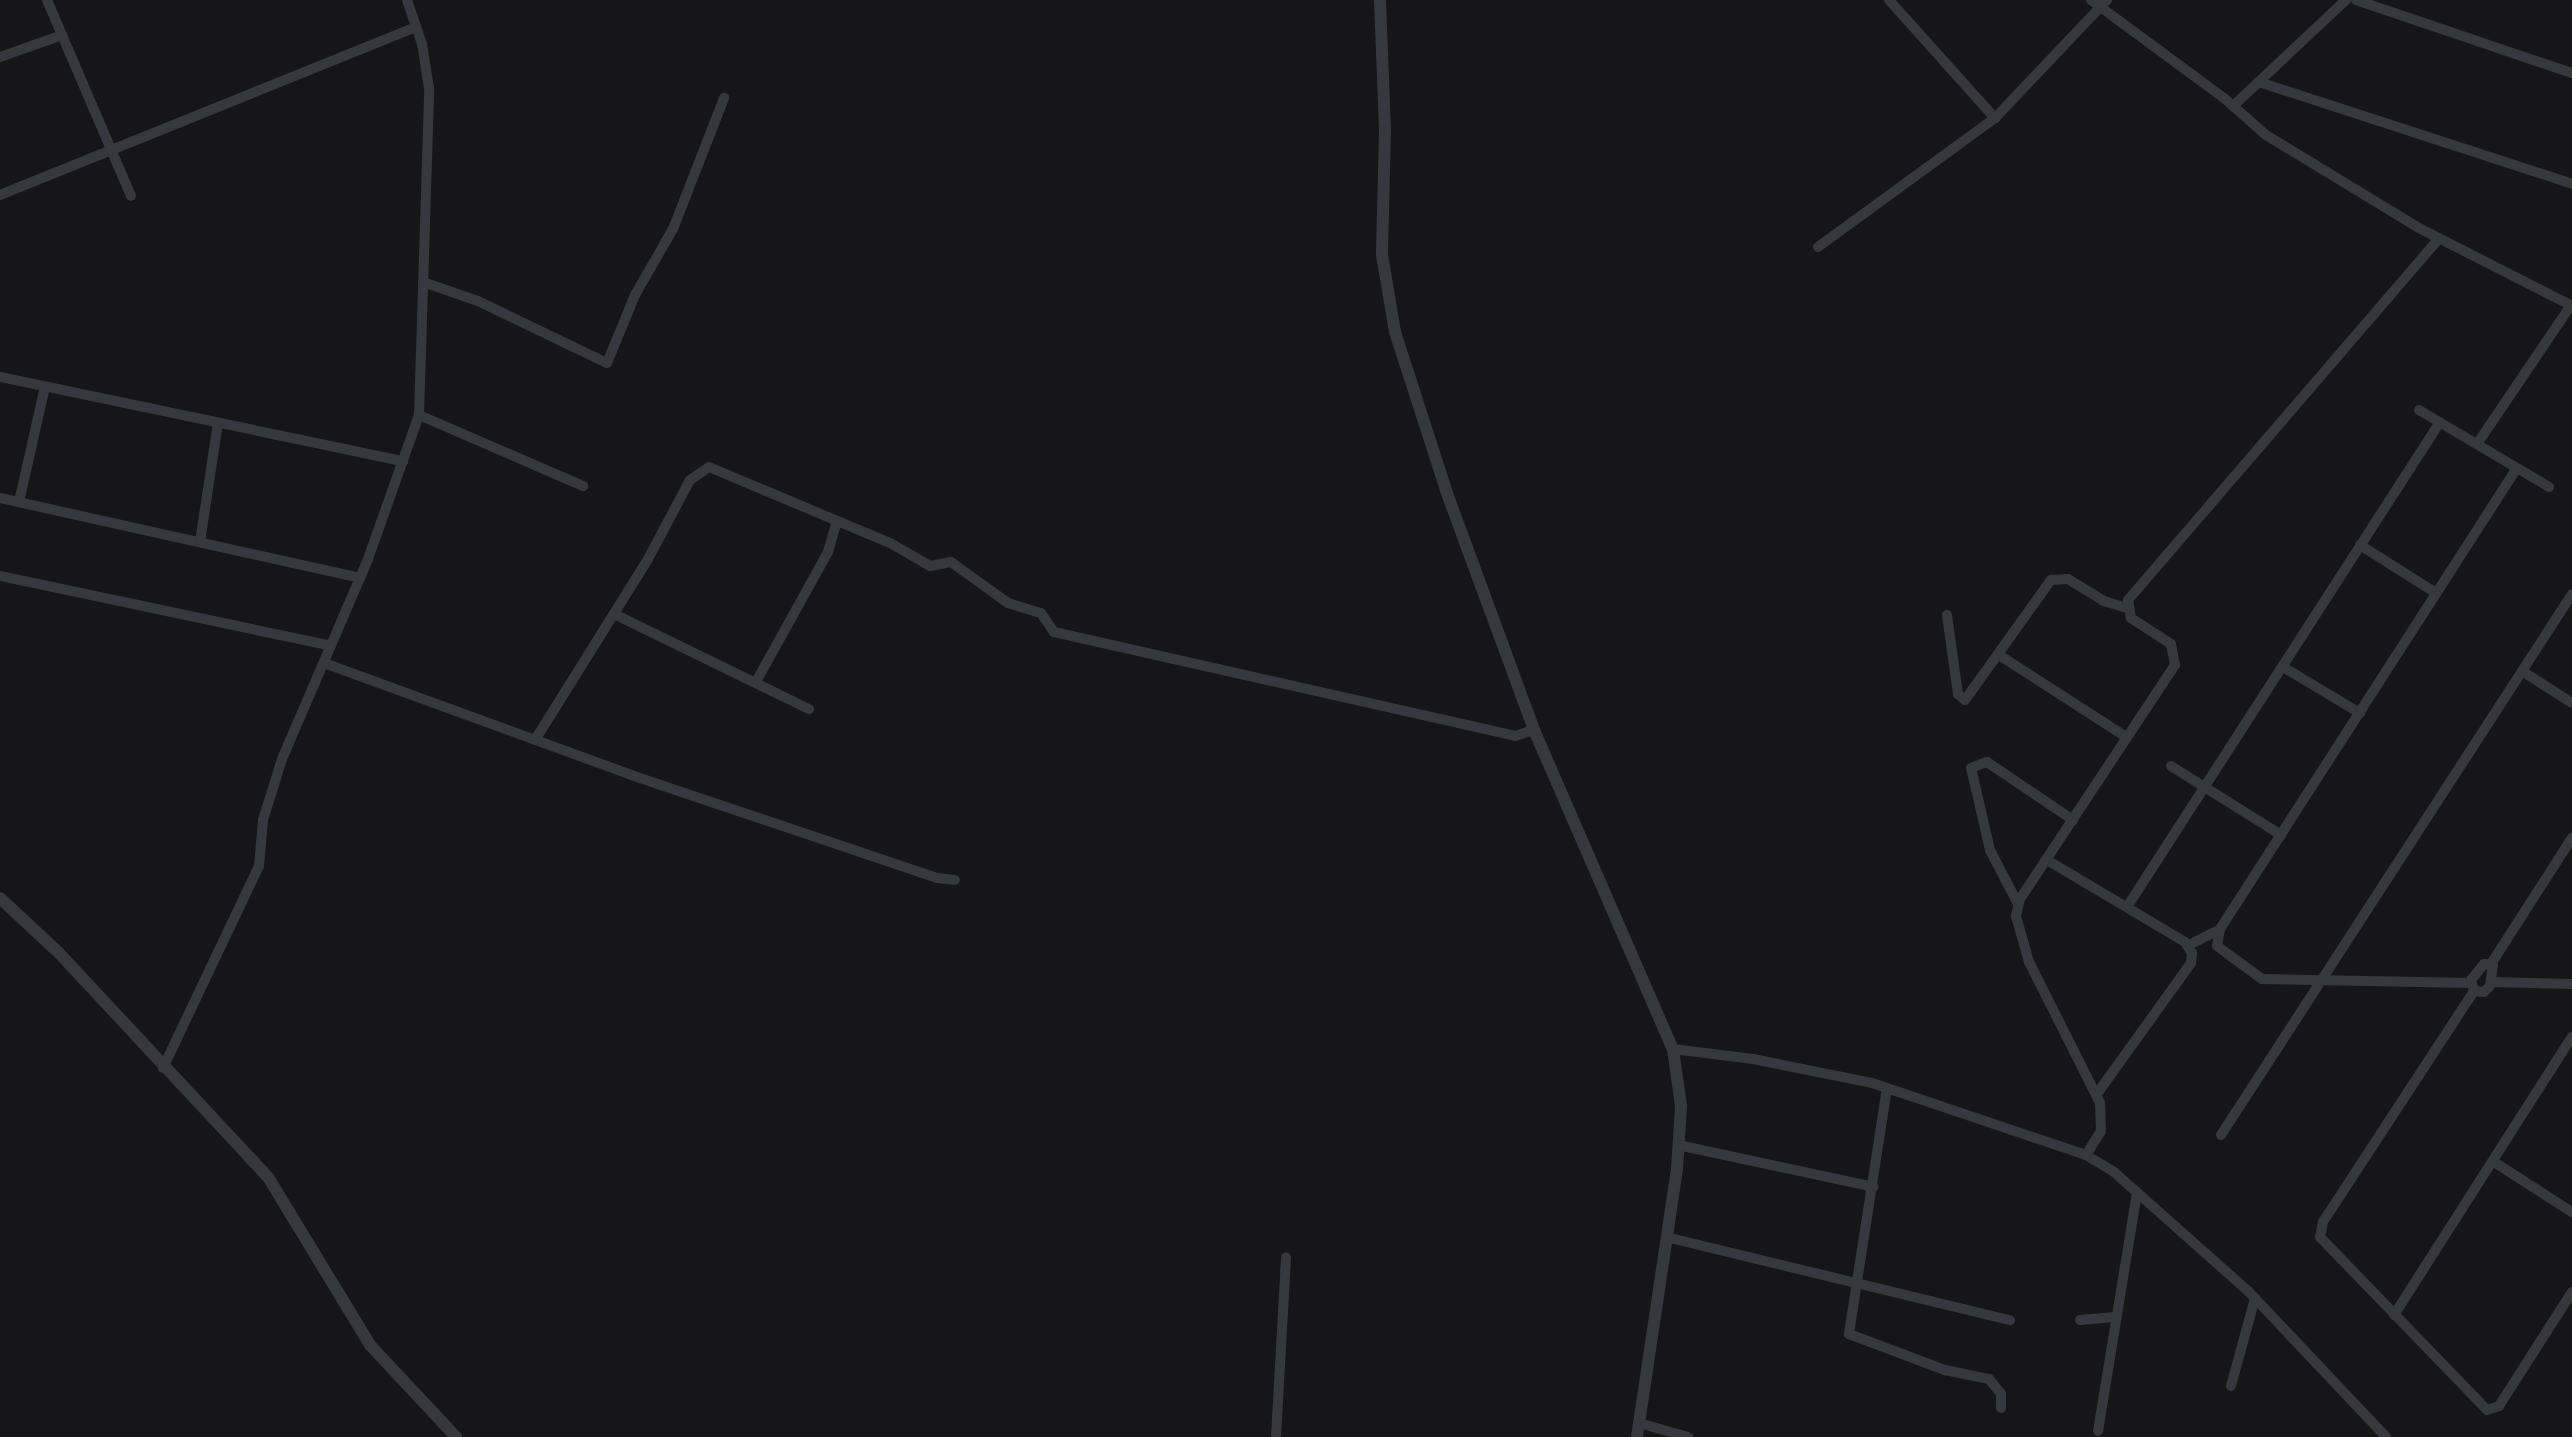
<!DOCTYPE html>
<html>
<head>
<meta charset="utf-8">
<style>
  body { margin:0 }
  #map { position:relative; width:2572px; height:1437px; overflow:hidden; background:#161618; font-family:"Fira Sans Condensed",sans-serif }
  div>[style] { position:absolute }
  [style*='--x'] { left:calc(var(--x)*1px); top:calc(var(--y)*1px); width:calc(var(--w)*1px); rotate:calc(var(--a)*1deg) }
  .minor>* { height:10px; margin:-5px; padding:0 5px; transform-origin:5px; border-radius:5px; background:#37383d }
  .tertiary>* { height:12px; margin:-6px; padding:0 6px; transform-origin:6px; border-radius:6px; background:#37383d }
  span { translate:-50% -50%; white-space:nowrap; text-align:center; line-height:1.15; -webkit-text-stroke:9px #111113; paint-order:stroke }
</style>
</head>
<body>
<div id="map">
  <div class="minor">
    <div style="--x:47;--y:0;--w:213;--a:66.8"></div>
    <div style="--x:1889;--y:0;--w:159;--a:48.1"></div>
    <div style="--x:2091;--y:0;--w:165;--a:36.4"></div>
    <div style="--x:2224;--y:98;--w:56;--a:41.4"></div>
    <div style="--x:2266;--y:135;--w:179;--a:31.3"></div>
    <div style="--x:2419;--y:228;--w:172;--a:27"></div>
    <div style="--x:2356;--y:0;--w:228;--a:18.7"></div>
    <div style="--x:0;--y:57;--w:66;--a:-19.5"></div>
    <div style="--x:2259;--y:82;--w:329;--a:18"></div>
    <div style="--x:2233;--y:106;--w:155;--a:-43.2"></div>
    <div style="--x:0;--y:195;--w:449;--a:-22"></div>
    <div style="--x:1818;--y:247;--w:219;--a:-36.1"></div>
    <div style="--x:1995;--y:118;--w:163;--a:-46.5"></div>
    <div style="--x:423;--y:282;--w:58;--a:19.1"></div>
    <div style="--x:478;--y:301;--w:143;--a:25.7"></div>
    <div style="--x:607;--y:363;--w:74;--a:-67.6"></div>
    <div style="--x:635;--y:295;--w:76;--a:-60.1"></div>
    <div style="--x:673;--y:229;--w:141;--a:-68.7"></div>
    <div style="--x:0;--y:377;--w:412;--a:11.8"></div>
    <div style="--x:2419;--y:410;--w:151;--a:30.6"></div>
    <div style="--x:419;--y:415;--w:179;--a:23.4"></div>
    <div style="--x:2477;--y:444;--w:168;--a:-55.9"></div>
    <div style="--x:0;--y:498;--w:369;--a:12.5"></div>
    <div style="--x:19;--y:502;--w:118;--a:-77.3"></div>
    <div style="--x:200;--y:542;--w:120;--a:-81.4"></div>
    <div style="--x:2360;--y:545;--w:90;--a:32.3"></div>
    <div style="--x:0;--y:576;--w:338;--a:11.9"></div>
    <div style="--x:614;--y:614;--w:217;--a:26"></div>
    <div style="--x:1947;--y:615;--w:80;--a:82.1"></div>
    <div style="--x:1958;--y:694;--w:9;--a:41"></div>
    <div style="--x:1965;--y:700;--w:148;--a:-54.4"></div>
    <div style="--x:2051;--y:580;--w:17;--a:-3"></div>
    <div style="--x:2068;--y:579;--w:42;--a:31.4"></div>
    <div style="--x:2104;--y:601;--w:24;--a:17"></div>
    <div style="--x:1999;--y:655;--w:151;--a:32.8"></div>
    <div style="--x:324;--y:663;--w:327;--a:20"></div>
    <div style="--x:631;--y:775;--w:323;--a:18.6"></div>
    <div style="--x:937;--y:878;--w:18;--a:6"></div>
    <div style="--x:2283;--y:667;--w:90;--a:30.9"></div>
    <div style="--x:2522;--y:671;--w:59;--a:32.6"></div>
    <div style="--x:757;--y:680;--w:146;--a:-61"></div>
    <div style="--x:828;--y:552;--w:29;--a:-74"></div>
    <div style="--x:535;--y:740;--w:213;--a:-58"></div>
    <div style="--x:648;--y:559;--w:89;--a:-62"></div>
    <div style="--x:690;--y:480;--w:23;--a:-34"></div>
    <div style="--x:709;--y:467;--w:196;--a:22.8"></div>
    <div style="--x:890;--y:543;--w:46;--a:29.9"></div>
    <div style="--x:930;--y:566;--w:21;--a:-11"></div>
    <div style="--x:951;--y:562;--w:70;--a:35.7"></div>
    <div style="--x:1008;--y:603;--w:34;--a:17"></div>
    <div style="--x:1041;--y:613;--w:23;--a:56"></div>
    <div style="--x:1054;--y:632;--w:473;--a:12.7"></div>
    <div style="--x:1515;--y:736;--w:20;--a:-18"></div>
    <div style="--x:2171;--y:766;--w:130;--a:32.1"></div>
    <div style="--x:2047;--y:860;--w:161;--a:30.7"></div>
    <div style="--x:2185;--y:942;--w:13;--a:58"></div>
    <div style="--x:2192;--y:953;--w:10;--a:96"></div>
    <div style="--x:2191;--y:963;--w:161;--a:125.7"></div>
    <div style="--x:2018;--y:904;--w:61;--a:-117.4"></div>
    <div style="--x:1990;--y:850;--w:84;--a:-103"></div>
    <div style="--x:1971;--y:768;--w:17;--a:-21"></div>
    <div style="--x:1987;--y:762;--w:104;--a:34"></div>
    <div style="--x:2127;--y:907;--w:577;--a:-57.16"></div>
    <div style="--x:2220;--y:929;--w:548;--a:-57.21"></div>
    <div style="--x:2189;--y:945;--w:35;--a:-27"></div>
    <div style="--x:2220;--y:929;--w:17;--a:100"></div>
    <div style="--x:2217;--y:946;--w:56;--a:36.3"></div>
    <div style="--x:2262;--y:979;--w:209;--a:1.1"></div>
    <div style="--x:2491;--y:964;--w:150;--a:-57.3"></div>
    <div style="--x:2492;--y:982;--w:80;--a:1.4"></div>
    <div style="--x:2474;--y:991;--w:10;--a:6"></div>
    <div style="--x:2484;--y:992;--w:8;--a:-45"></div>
    <div style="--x:2490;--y:986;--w:21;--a:-82"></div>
    <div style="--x:2493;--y:965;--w:9;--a:-174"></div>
    <div style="--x:2484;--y:964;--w:21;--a:129"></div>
    <div style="--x:2471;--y:980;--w:11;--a:75"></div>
    <div style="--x:2474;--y:991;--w:276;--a:123.2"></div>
    <div style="--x:2323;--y:1222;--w:15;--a:101"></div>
    <div style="--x:2320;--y:1237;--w:240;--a:46"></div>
    <div style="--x:2487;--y:1410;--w:13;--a:-18"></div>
    <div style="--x:2499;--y:1406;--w:135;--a:-57.4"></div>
    <div style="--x:1673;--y:1049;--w:81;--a:7.1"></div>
    <div style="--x:1753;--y:1059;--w:121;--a:11.4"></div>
    <div style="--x:1872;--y:1083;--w:226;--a:18.6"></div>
    <div style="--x:2086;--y:1155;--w:33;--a:31"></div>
    <div style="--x:2114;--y:1172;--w:181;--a:41.6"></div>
    <div style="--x:2249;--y:1292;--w:199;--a:46.6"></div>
    <div style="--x:163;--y:1068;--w:224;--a:-64.6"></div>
    <div style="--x:259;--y:866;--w:46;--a:-85"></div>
    <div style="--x:263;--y:820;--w:64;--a:-72.7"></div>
    <div style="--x:282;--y:759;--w:218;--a:-66.7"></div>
    <div style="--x:368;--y:559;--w:153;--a:-70.5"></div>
    <div style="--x:419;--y:415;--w:327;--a:-88.2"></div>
    <div style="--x:429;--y:88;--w:45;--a:-99"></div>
    <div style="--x:422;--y:44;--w:46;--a:-108.8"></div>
    <div style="--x:1887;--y:1088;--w:249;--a:98.8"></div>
    <div style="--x:1849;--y:1334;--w:103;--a:20.6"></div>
    <div style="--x:1945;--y:1370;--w:45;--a:11.6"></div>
    <div style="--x:1989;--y:1379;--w:19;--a:51"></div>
    <div style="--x:2001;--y:1394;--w:14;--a:90"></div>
    <div style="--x:2221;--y:1135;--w:645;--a:-57.02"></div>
    <div style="--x:1678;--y:1145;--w:200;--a:12.1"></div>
    <div style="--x:2086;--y:1155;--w:28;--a:-58"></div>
    <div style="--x:2101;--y:1131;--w:28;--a:-92"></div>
    <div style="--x:2100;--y:1103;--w:158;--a:-116.7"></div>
    <div style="--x:2029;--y:962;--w:48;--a:-105.8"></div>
    <div style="--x:2016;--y:916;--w:17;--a:-77"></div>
    <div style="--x:2020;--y:899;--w:281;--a:-56.5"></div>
    <div style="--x:2175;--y:665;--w:21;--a:-101"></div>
    <div style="--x:2171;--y:644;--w:48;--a:-147"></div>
    <div style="--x:2131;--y:618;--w:18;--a:-99"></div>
    <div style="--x:2128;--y:600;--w:476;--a:-49.3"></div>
    <div style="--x:2494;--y:1162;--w:93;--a:32.7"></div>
    <div style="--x:1666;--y:1237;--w:354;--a:13.6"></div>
    <div style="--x:2394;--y:1315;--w:330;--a:-57.4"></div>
    <div style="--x:2080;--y:1320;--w:36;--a:-5"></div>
    <div style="--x:2231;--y:1386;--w:91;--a:-74.7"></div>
    <div style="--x:1639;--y:1423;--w:51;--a:15.9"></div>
    <div style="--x:2098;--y:1431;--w:242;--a:-80.7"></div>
    <div style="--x:1276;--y:1437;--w:180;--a:-86.8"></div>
  </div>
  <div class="tertiary">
    <div style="--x:1380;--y:0;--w:130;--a:87.8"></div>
    <div style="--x:1385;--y:130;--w:125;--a:91.4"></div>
    <div style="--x:1382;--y:255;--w:78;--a:80.4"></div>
    <div style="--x:1395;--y:332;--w:172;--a:72.1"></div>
    <div style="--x:1448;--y:496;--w:249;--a:69.8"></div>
    <div style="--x:1534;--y:730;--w:348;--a:66.5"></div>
    <div style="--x:1673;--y:1049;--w:58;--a:82"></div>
    <div style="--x:1681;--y:1106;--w:63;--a:93.6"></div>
    <div style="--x:1677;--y:1169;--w:271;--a:98.5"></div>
    <div style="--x:0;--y:898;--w:81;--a:43"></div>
    <div style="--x:59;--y:953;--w:306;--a:47"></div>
    <div style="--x:268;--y:1177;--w:197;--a:58.7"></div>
    <div style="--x:370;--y:1345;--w:126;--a:46.9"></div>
  </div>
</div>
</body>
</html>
